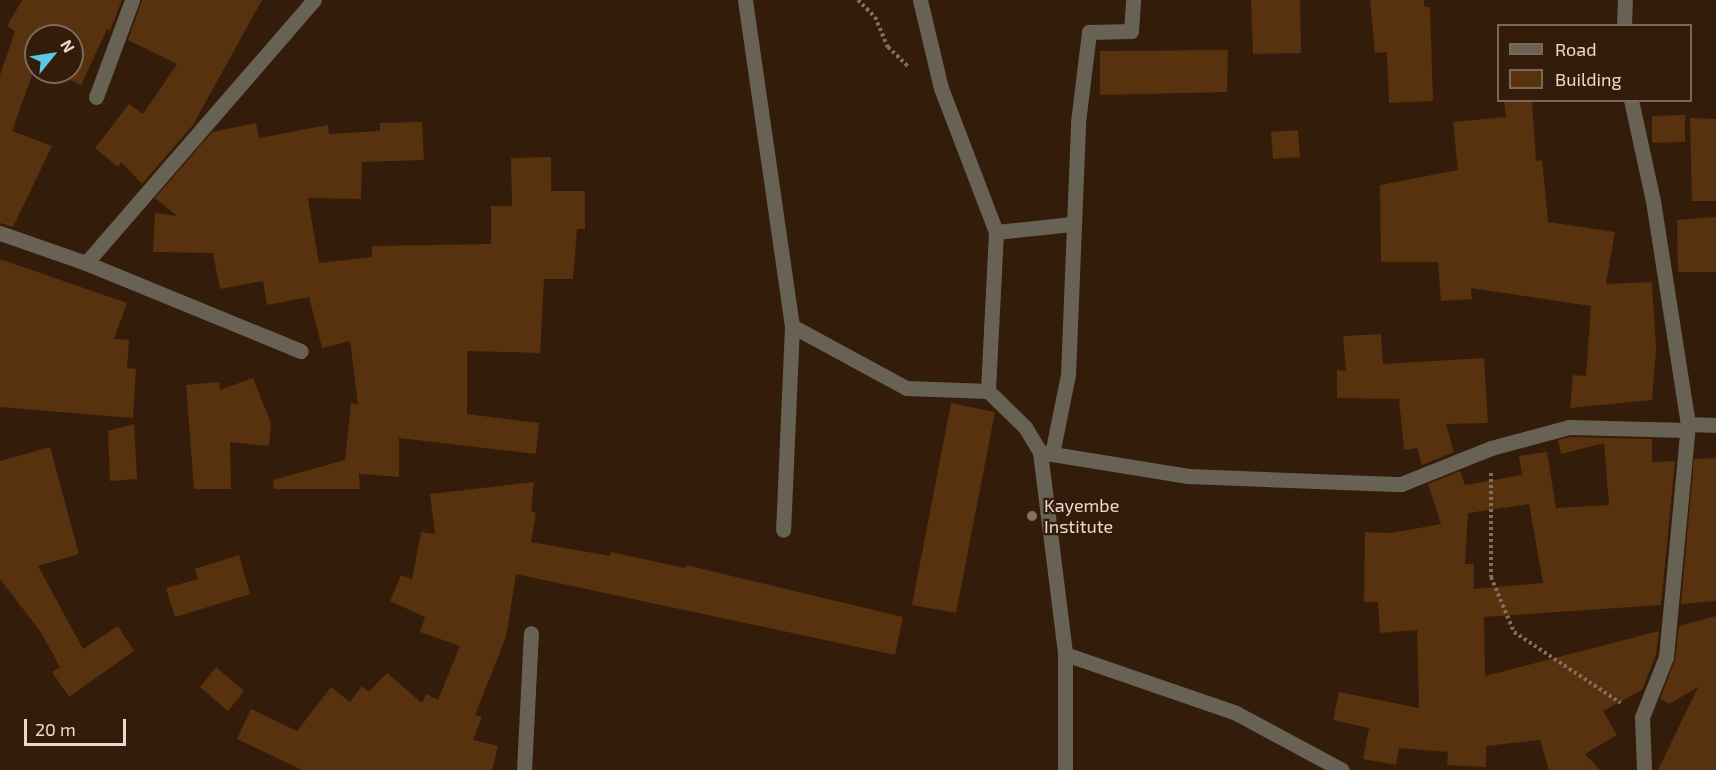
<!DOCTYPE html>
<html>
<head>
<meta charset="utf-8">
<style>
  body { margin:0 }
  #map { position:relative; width:1716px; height:770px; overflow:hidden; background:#331c0a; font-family:"Exo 2",sans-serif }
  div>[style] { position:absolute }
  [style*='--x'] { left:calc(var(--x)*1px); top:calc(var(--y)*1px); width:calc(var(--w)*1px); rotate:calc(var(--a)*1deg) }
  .building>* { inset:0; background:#58310f }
  .path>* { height:4px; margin-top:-2px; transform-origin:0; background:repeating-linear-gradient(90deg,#826e5f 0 3px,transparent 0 6px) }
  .minor>* { height:15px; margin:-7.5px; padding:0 7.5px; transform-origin:7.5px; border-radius:7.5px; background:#686255 }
  .dots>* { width:16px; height:16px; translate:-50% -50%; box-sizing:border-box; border:3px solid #331c0a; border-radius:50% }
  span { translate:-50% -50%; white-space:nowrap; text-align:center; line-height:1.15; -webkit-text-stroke:4.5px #331c0a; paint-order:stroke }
  .poi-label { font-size:18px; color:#e9d9ce }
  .left { translate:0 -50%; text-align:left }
  .legend { position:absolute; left:1497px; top:24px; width:195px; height:78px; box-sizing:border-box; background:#331c0a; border:2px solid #7c6858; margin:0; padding:8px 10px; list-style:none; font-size:18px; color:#e9d9ce }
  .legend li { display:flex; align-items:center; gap:12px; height:30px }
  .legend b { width:30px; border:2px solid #7c6858 }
  .north { position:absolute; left:24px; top:24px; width:60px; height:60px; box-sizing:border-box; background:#331c0a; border:2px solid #7c6858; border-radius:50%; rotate:60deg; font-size:16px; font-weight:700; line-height:24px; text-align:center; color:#e9d9ce }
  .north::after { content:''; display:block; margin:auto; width:21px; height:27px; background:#58c9e3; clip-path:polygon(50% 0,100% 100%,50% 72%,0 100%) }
  .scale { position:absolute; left:24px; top:719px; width:102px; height:27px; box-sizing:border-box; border:3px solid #e9d9ce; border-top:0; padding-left:8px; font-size:18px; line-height:21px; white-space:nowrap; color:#e9d9ce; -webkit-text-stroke:4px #331c0a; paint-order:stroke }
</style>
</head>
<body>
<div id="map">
  <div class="building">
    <div style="clip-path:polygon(22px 0,122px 0,110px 31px,107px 29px,81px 85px,53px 72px,72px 72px,72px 36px,36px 36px,36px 64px,12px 131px,52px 146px,13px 227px,0 223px,0 75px,15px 31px,7px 26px)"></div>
    <div style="clip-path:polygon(142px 0,262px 0,193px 125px,142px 184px,121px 162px,118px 167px,95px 148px,129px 104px,143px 114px,177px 64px,128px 40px)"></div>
    <div style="clip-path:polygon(1251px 0,1300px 0,1301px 53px,1253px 54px)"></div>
    <div style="clip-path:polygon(1370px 0,1424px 0,1424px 7px,1430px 7px,1433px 101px,1389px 103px,1387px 52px,1375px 53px)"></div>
    <div style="clip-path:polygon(1228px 50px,1227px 92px,1100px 95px,1100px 51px)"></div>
    <div style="clip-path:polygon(1504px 100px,1532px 100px,1536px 161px,1542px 160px,1548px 222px,1615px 232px,1606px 284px,1652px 282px,1656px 349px,1652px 400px,1570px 408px,1573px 375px,1586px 376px,1591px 306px,1471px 288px,1472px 299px,1441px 301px,1438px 262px,1381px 262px,1380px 185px,1458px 170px,1453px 122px,1506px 117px)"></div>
    <div style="clip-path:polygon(1685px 115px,1685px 142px,1652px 143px,1652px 116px)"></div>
    <div style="clip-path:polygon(1690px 118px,1716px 119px,1716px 201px,1692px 201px)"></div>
    <div style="clip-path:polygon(422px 122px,424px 160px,362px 162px,361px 199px,308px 198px,319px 263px,372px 257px,372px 246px,491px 244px,491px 206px,512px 206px,511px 158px,551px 157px,551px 191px,585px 191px,585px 229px,577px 229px,573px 279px,544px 279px,540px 353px,467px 351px,467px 414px,539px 423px,536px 454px,399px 438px,399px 477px,359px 474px,360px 489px,274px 489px,273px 480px,345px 460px,351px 403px,358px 404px,350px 341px,322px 348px,309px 297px,267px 305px,263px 281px,220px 289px,213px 253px,153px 252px,155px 213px,177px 216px,155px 198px,212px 132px,256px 123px,259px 138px,328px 125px,329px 134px,380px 131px,380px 123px)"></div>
    <div style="clip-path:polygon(1298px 130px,1300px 157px,1273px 159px,1271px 132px)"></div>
    <div style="clip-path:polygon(1716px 217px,1716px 272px,1678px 272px,1677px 220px)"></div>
    <div style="clip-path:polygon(0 259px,127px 303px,114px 339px,129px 340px,127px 368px,136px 369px,133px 418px,0 407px)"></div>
    <div style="clip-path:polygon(1381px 334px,1383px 364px,1484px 358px,1488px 423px,1446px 424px,1454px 452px,1422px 465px,1417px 448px,1404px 450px,1399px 399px,1337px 398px,1337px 370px,1346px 371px,1343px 336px)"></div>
    <div style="clip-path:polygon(253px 378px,271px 423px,269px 446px,230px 442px,231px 489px,194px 489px,186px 385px,219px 382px,220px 390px)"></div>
    <div style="clip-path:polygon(951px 403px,995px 412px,956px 613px,912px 605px)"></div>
    <div style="clip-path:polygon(134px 424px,137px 479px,110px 481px,108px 431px)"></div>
    <div style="clip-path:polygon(evenodd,1570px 437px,1652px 439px,1652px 462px,1675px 461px,1661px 605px,1484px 617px,1485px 676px,1659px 631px,1656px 655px,1642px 690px,1603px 711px,1617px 735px,1585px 754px,1600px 770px,1549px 770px,1540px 740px,1486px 746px,1486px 767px,1447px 765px,1448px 752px,1399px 748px,1396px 765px,1363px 759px,1369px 728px,1333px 720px,1339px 692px,1419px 708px,1417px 630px,1380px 633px,1378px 602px,1364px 602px,1365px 532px,1391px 533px,1441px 524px,1428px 484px,1460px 471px,1465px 485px,1522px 475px,1519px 456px,1547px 452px,1556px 508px,1609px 505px,1604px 443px,1561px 454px,1558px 440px,1570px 437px,1529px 504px,1543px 583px,1474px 589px,1474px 564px,1465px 564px,1468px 513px,1529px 504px)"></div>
    <div style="clip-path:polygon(50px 447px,79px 554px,38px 566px,83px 649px,118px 626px,134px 651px,69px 697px,52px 672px,60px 667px,40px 631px,0 579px,0 461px)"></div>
    <div style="clip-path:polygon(1716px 458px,1716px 601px,1681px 604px,1694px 459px)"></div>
    <div style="clip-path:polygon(534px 482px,531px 511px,536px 513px,531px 542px,610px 556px,611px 552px,685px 568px,686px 565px,903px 617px,895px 655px,516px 574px,506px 637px,475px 715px,482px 717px,473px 740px,498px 746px,492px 770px,302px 770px,237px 739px,251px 709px,297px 731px,331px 687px,350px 702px,362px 686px,369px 692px,387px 673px,422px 703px,426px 694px,438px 700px,460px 646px,420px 632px,425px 617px,390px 601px,401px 575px,412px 579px,421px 532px,435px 534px,430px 494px)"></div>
    <div style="clip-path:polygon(239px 555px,250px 594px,175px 617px,166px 588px,198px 579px,195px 569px)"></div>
    <div style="clip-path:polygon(1716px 616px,1716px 770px,1658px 770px,1698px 687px,1669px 704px,1660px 699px,1675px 660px,1679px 626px)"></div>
    <div style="clip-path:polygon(216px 667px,244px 691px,228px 711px,200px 687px)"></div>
  </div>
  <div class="path">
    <div style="--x:858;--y:0;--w:24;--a:45"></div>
    <div style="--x:875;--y:17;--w:33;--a:67"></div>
    <div style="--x:888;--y:47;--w:29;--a:44"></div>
    <div style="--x:1491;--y:473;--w:104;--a:90"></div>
    <div style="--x:1491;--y:577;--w:60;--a:67.3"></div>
    <div style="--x:1514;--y:632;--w:128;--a:33.6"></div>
  </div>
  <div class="minor">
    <div style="--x:745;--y:0;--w:329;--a:81.8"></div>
    <div style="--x:792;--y:326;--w:204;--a:92.5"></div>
    <div style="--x:920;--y:0;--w:90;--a:76.6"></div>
    <div style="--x:941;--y:88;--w:154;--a:69.1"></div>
    <div style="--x:996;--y:232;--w:159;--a:92.9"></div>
    <div style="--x:988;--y:391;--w:52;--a:44.2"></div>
    <div style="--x:1025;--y:427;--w:29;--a:59"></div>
    <div style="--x:1040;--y:452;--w:150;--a:9.2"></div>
    <div style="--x:1188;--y:476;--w:213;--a:2.2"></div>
    <div style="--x:1401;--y:484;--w:97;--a:-21.8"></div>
    <div style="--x:1491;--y:448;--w:81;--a:-15.1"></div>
    <div style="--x:1569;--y:427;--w:118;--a:1.5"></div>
    <div style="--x:1624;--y:26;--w:26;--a:-88"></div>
    <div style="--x:96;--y:97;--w:103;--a:-69.6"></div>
    <div style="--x:1631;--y:100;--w:103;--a:77.7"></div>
    <div style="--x:1653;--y:201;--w:226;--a:81.1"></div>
    <div style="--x:1688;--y:424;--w:234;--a:95.4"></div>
    <div style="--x:1666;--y:657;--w:65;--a:111.8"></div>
    <div style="--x:1642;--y:717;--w:53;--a:87.8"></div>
    <div style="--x:996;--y:232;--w:76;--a:-6"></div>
    <div style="--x:0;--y:233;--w:91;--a:19.2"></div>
    <div style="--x:86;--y:263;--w:232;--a:22.3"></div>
    <div style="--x:86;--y:263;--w:348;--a:-49.1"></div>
    <div style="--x:792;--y:326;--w:130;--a:28.5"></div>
    <div style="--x:906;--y:388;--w:82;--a:2.1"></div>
    <div style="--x:1688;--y:424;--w:28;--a:2"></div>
    <div style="--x:1040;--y:452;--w:204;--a:82.9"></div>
    <div style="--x:1065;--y:654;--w:116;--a:90"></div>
    <div style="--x:1052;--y:454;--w:81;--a:-78.6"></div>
    <div style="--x:1068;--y:375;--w:253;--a:-87.7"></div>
    <div style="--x:1078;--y:122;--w:91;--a:-83"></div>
    <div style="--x:1089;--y:32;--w:42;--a:-1.4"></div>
    <div style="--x:1131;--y:31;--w:31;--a:-86"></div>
    <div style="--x:1065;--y:654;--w:181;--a:19"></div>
    <div style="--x:1236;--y:713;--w:120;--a:28.3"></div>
    <div style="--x:524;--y:770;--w:137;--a:-87.1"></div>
  </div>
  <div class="dots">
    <div style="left:1032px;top:516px;background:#8d6e63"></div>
  </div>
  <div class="poi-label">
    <span class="left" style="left:1044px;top:516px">Kayembe<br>Institute</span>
  </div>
  <ul class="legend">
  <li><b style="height:8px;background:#686255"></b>Road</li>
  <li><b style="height:16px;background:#58310f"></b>Building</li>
  </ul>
  <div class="north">N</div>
  <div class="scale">20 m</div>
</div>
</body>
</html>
